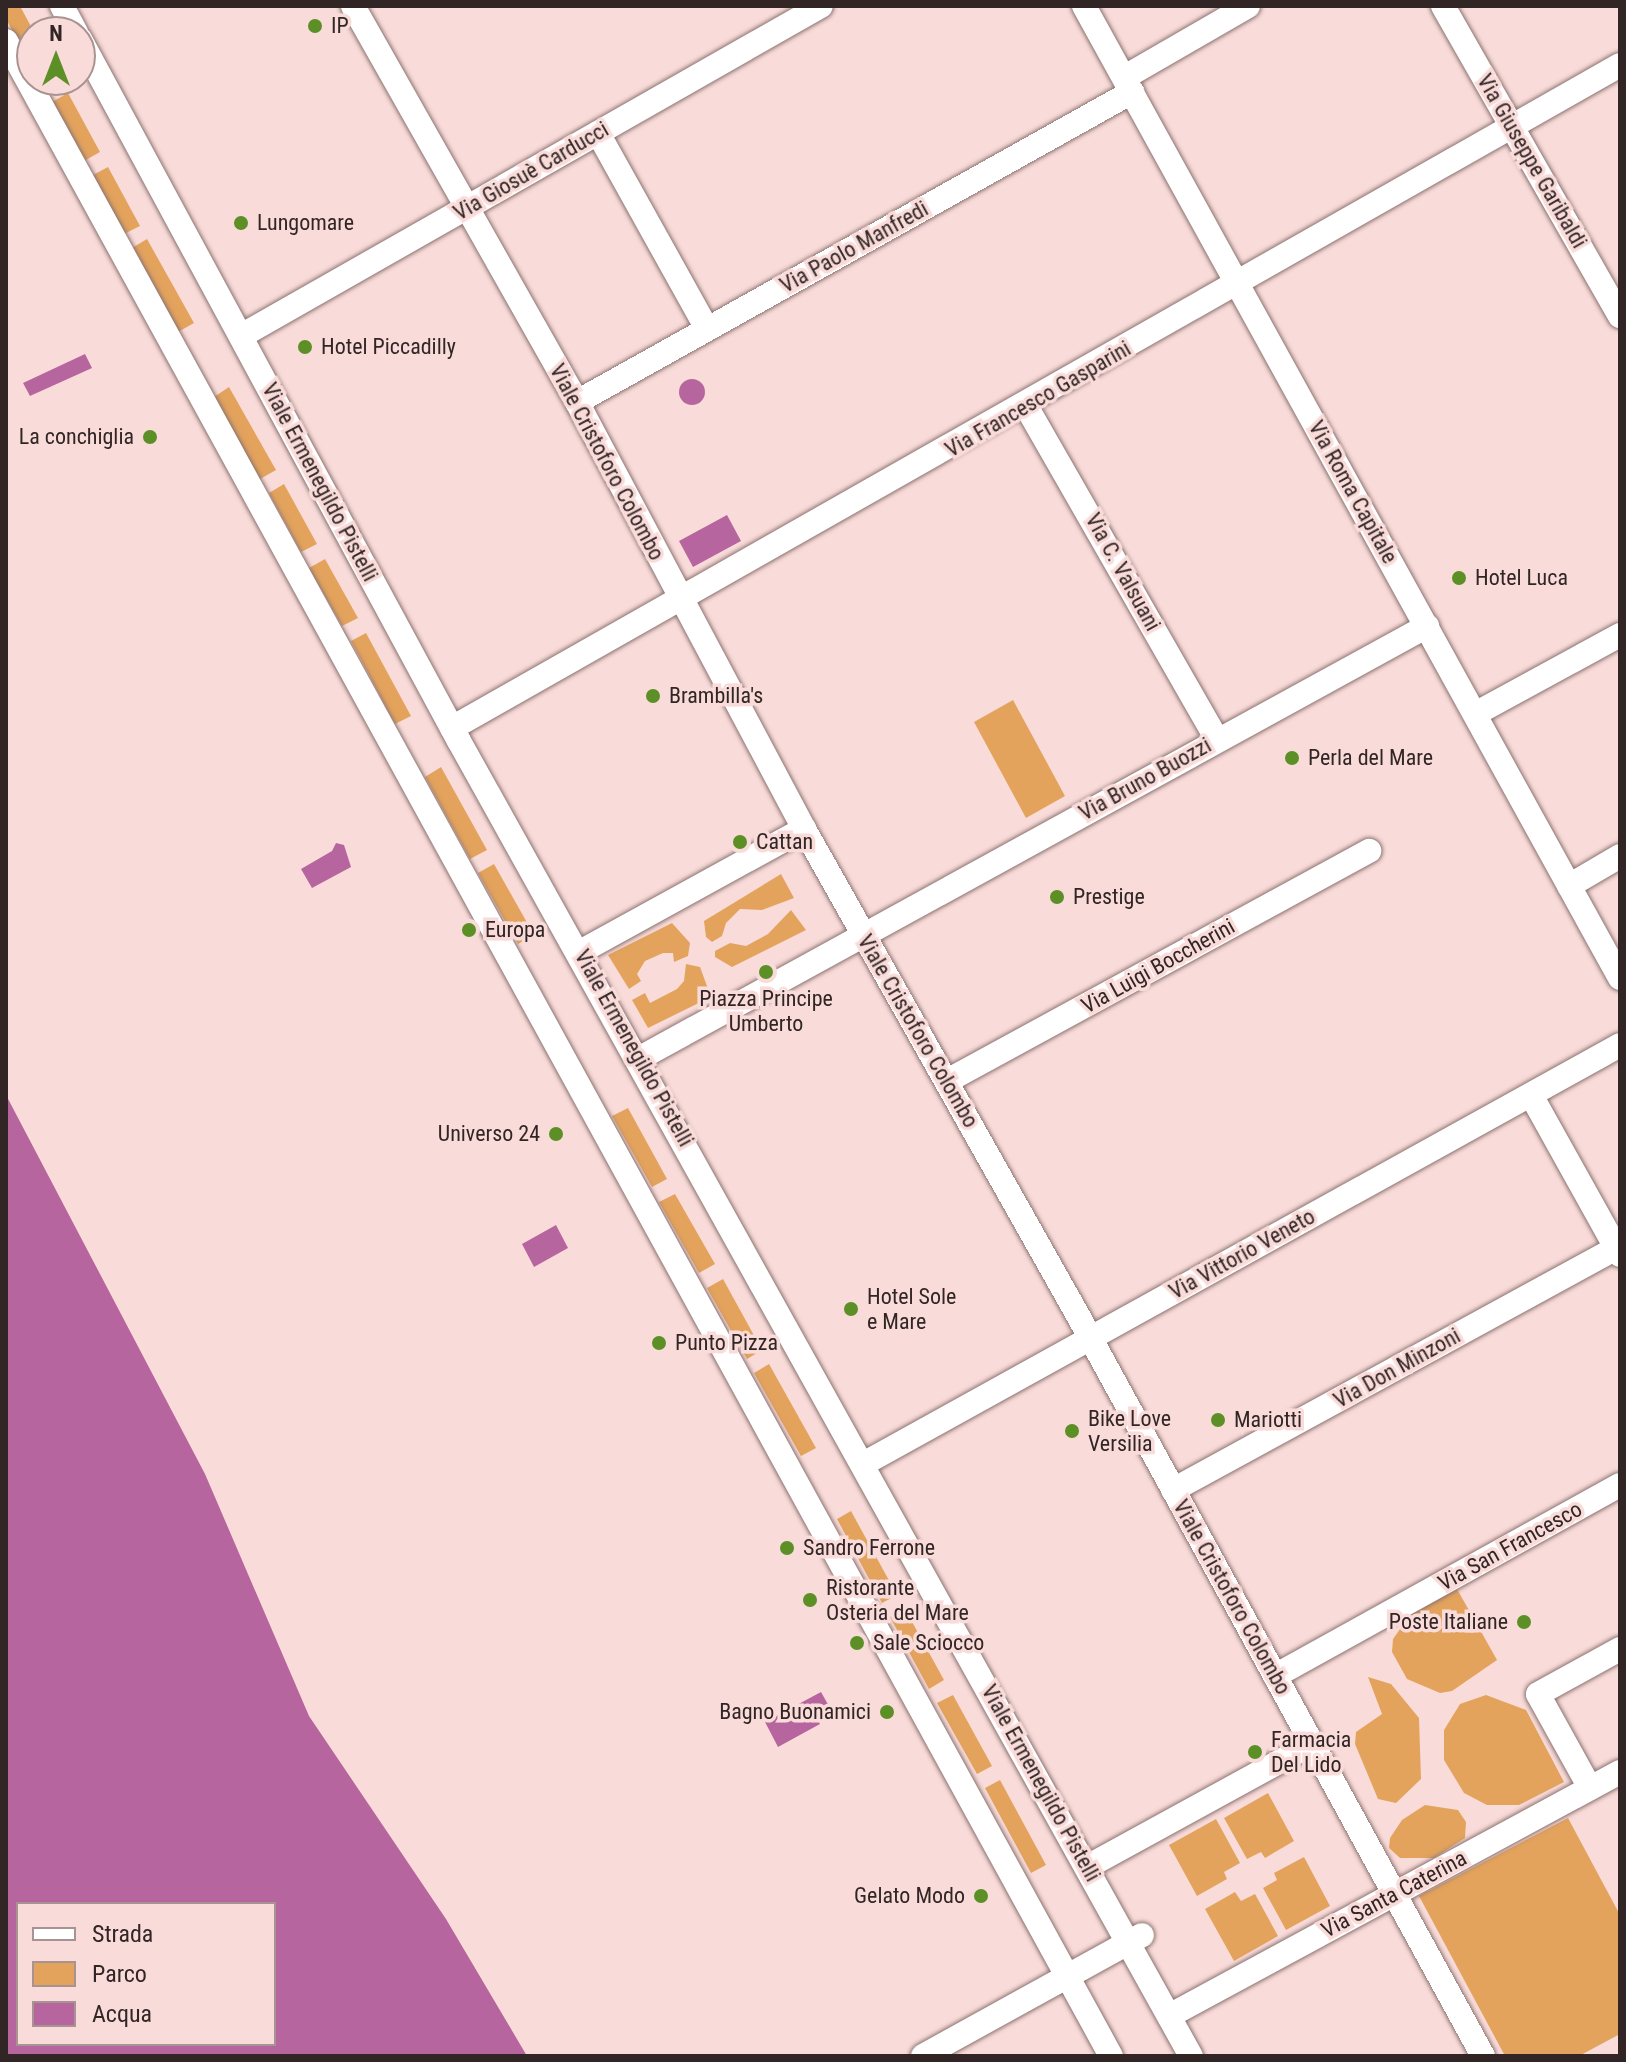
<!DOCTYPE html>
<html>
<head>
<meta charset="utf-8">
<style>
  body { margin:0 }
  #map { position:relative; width:1626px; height:2062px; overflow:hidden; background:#f9dcda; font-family:"Roboto Condensed",sans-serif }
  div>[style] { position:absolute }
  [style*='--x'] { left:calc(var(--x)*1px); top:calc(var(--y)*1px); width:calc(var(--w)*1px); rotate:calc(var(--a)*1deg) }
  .green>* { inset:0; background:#e3a35d }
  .water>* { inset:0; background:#b7659e }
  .round { border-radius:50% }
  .roads { filter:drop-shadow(0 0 2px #8b7270) drop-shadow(0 0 2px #8b7270) }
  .minor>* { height:24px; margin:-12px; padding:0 12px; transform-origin:12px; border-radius:12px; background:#fff }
  .dots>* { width:22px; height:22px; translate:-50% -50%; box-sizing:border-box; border:4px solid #f9dcda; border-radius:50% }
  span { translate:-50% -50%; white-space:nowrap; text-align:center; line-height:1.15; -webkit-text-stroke:7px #f9dcda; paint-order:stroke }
  .poi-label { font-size:22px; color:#312625 }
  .left { translate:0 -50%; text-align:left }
  .right { translate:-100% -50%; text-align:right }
  .street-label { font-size:22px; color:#312625 }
  .frame { position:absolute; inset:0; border:8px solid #312625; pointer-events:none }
  .legend { position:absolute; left:16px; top:1902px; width:260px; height:144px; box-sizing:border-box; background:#f9dcda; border:2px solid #a99392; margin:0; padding:10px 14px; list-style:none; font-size:24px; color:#312625 }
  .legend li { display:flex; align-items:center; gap:16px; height:40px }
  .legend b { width:40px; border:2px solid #a99392 }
  .north { position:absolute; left:16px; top:16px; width:80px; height:80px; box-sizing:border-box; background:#f9dcda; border:2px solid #a99392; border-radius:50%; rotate:0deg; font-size:22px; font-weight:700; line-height:32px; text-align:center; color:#312625 }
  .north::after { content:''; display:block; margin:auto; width:28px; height:36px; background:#5c8f26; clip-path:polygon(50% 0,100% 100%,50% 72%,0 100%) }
</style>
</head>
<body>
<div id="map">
  <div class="green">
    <div style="clip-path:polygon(6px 6px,20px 6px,34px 32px,32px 67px,6px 19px)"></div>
    <div style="clip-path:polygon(68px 93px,100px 152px,84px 161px,52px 102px)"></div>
    <div style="clip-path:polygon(108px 167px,140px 226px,124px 234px,93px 175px)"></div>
    <div style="clip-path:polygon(147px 239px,194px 323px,178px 332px,132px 248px)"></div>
    <div style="clip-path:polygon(229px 387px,276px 470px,260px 479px,214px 397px)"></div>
    <div style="clip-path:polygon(284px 484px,317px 544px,301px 552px,269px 493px)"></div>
    <div style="clip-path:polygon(325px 559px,358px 618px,342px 626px,309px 568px)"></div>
    <div style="clip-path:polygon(366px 633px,411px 716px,395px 724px,351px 641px)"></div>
    <div style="clip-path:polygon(1013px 700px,1065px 796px,1026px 818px,974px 722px)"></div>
    <div style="clip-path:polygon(441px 767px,487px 850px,470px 859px,425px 777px)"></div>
    <div style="clip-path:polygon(494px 864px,534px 935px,518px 944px,478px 873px)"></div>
    <div style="clip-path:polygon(781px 874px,794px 898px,762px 910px,740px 909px,726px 923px,722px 936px,712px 942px,706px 937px,704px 921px)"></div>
    <div style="clip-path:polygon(791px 910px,806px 930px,732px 967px,715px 957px,715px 951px,730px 943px,746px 946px,768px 934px)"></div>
    <div style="clip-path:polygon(672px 923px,690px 943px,688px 956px,674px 962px,673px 953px,663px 953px,645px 961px,637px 974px,641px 981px,629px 989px,608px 955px)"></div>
    <div style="clip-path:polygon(686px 964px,700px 967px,711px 997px,648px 1028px,632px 1000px,645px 993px,650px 1003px,677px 989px,684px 981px)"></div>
    <div style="clip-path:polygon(628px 1108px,667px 1179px,652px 1187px,612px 1116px)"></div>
    <div style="clip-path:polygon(675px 1194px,715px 1264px,699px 1273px,659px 1202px)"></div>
    <div style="clip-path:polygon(723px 1279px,762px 1350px,747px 1359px,707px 1288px)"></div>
    <div style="clip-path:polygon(769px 1364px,816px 1448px,801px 1456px,754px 1373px)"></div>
    <div style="clip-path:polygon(851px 1511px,897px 1595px,882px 1603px,837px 1519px)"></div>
    <div style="clip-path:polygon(1457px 1589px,1497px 1660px,1452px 1691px,1440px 1693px,1407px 1679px,1392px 1652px,1393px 1639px,1410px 1615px)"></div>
    <div style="clip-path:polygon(905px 1609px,944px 1680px,929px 1689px,890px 1617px)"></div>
    <div style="clip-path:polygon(1368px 1677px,1391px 1684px,1419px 1718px,1421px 1779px,1396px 1803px,1378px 1799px,1355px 1744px,1356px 1732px,1382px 1714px)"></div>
    <div style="clip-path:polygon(953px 1695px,992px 1766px,977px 1774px,937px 1703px)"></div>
    <div style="clip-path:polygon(1486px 1695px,1526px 1710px,1564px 1782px,1519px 1805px,1487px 1805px,1464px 1793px,1444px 1760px,1444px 1730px,1460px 1704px)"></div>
    <div style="clip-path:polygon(1000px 1780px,1046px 1865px,1031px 1873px,985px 1788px)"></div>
    <div style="clip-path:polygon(1268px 1793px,1294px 1841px,1265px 1858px,1261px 1852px,1247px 1859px,1224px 1818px)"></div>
    <div style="clip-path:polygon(1425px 1805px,1458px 1810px,1466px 1822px,1465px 1838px,1434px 1858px,1400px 1858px,1389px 1848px,1390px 1838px,1402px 1820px)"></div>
    <div style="clip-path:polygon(1568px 1818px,1620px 1915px,1620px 2034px,1579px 2056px,1505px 2056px,1419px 1896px)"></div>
    <div style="clip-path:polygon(1216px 1819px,1240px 1863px,1224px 1872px,1227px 1879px,1197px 1896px,1169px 1845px)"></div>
    <div style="clip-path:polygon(1304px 1857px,1330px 1906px,1286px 1930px,1263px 1888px,1277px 1880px,1274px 1873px)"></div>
    <div style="clip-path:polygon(1235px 1892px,1241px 1901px,1255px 1894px,1278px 1936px,1234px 1961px,1205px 1909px)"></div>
  </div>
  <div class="water">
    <div style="clip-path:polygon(85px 354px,92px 368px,30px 396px,23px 383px)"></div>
    <div class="round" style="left:679px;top:379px;width:26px;height:26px"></div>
    <div style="clip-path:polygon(727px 515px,741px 541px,693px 567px,679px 541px)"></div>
    <div style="clip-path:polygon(336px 843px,344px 845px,351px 867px,312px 888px,301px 869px,332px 851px)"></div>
    <div style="clip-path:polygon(evenodd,6px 1095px,205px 1474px,309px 1716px,446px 1919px,527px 2056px,6px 2056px,6px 1095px,274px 1904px,274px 2044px,18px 2044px,18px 1904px,274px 1904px)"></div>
    <div style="clip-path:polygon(556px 1225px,568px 1248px,534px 1267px,522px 1244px)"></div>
    <div style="clip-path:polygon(821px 1692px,830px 1708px,816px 1716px,820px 1724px,778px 1747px,765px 1722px)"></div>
  </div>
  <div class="roads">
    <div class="minor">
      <div style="--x:62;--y:6;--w:30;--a:62"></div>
      <div style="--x:353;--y:6;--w:455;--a:60.5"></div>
      <div style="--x:577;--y:402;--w:484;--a:62"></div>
      <div style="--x:804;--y:829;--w:562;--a:60.61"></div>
      <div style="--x:1080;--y:1319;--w:840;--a:61.33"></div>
      <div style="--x:1084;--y:6;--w:1110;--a:61.13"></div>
      <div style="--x:1443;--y:6;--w:357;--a:60.3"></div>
      <div style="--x:80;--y:39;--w:798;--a:61.64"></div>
      <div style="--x:459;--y:741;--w:1505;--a:60.9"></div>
      <div style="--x:6;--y:41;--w:2298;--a:61.26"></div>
      <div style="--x:1125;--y:77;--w:142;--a:-30"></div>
      <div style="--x:598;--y:133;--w:224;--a:60.9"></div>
      <div style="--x:241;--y:336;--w:667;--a:-29.64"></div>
      <div style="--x:577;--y:402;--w:636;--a:-29.19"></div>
      <div style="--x:1026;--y:406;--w:384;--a:60.2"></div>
      <div style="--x:1475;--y:714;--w:165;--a:-28.6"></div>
      <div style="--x:452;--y:728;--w:1343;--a:-29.58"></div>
      <div style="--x:1569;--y:886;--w:59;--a:-30.5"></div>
      <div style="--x:580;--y:952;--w:256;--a:-28.8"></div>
      <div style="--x:640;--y:1058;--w:898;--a:-28.76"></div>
      <div style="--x:947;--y:1081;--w:481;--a:-28.6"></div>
      <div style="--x:1531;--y:1095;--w:183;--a:60.9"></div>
      <div style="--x:865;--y:1463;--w:863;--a:-28.97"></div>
      <div style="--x:1173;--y:1490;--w:509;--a:-28.63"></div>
      <div style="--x:1275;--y:1676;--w:394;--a:-29"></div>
      <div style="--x:1590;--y:1788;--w:107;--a:-119"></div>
      <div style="--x:1538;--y:1694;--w:94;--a:-28.8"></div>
      <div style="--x:1087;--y:1867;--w:256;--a:-28.7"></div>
      <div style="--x:1169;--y:2016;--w:513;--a:-28.41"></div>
      <div style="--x:923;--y:2056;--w:250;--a:-28.9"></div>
    </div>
  </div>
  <div class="dots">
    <div style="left:315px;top:26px;background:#5c8f26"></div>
    <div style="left:241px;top:223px;background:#5c8f26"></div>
    <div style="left:305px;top:347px;background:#5c8f26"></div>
    <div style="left:150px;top:437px;background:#5c8f26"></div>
    <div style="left:1459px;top:578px;background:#5c8f26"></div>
    <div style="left:653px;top:696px;background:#5c8f26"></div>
    <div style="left:1292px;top:758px;background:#5c8f26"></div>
    <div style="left:740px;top:842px;background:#5c8f26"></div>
    <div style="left:1057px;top:897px;background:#5c8f26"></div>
    <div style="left:469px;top:930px;background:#5c8f26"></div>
    <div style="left:766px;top:972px;background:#5c8f26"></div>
    <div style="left:556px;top:1134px;background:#5c8f26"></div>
    <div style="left:851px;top:1309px;background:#5c8f26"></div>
    <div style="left:659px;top:1343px;background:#5c8f26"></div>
    <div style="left:1218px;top:1420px;background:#5c8f26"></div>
    <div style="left:1072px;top:1431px;background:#5c8f26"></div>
    <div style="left:787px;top:1548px;background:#5c8f26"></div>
    <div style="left:810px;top:1600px;background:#5c8f26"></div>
    <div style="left:1524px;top:1622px;background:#5c8f26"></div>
    <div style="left:857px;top:1643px;background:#5c8f26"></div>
    <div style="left:887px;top:1712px;background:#5c8f26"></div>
    <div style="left:1255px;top:1752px;background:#5c8f26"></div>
    <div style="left:981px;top:1896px;background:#5c8f26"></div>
  </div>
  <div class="poi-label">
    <span class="left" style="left:331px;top:26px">IP</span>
    <span class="left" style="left:257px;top:223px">Lungomare</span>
    <span class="left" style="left:321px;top:347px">Hotel Piccadilly</span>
    <span class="right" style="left:134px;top:437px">La conchiglia</span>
    <span class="left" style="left:1475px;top:578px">Hotel Luca</span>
    <span class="left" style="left:669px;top:696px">Brambilla's</span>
    <span class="left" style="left:1308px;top:758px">Perla del Mare</span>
    <span class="left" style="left:756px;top:842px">Cattan</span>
    <span class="left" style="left:1073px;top:897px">Prestige</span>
    <span class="left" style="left:485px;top:930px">Europa</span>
    <span style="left:766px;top:1011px">Piazza Principe<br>Umberto</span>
    <span class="right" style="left:540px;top:1134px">Universo 24</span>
    <span class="left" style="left:867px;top:1309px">Hotel Sole<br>e Mare</span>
    <span class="left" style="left:675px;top:1343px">Punto Pizza</span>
    <span class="left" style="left:1088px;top:1431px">Bike Love<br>Versilia</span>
    <span class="left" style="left:1234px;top:1420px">Mariotti</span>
    <span class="left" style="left:803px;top:1548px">Sandro Ferrone</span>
    <span class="left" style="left:826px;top:1600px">Ristorante<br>Osteria del Mare</span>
    <span class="right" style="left:1508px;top:1622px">Poste Italiane</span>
    <span class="left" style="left:873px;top:1643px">Sale Sciocco</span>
    <span class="right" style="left:871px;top:1712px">Bagno Buonamici</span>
    <span class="left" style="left:1271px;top:1752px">Farmacia<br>Del Lido</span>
    <span class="right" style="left:965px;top:1896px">Gelato Modo</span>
  </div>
  <div class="street-label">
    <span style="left:1532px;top:161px;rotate:60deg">Via Giuseppe Garibaldi</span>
    <span style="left:531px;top:171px;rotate:-30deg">Via Giosuè Carducci</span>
    <span style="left:854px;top:247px;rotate:-29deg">Via Paolo Manfredi</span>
    <span style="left:1038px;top:399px;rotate:-30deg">Via Francesco Gasparini</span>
    <span style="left:607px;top:462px;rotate:62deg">Viale Cristoforo Colombo</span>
    <span style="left:320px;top:482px;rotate:62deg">Viale Ermenegildo Pistelli</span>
    <span style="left:1353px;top:492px;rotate:61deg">Via Roma Capitale</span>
    <span style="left:1123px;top:572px;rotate:61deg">Via C. Valsuani</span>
    <span style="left:1145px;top:779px;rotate:-29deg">Via Bruno Buozzi</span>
    <span style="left:1158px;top:966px;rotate:-29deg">Via Luigi Boccherini</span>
    <span style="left:918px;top:1031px;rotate:60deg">Viale Cristoforo Colombo</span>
    <span style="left:634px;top:1048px;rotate:61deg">Viale Ermenegildo Pistelli</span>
    <span style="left:1242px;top:1254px;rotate:-29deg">Via Vittorio Veneto</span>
    <span style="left:1397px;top:1368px;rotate:-29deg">Via Don Minzoni</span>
    <span style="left:1510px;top:1546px;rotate:-29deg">Via San Francesco</span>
    <span style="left:1232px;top:1597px;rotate:61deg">Viale Cristoforo Colombo</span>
    <span style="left:1041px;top:1783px;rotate:61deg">Viale Ermenegildo Pistelli</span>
    <span style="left:1394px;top:1894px;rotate:-28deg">Via Santa Caterina</span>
  </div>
  <div class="frame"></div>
  <ul class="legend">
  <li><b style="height:10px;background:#fff"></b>Strada</li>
  <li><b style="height:22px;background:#e3a35d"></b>Parco</li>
  <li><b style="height:22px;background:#b7659e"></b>Acqua</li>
  </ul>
  <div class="north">N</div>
</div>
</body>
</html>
